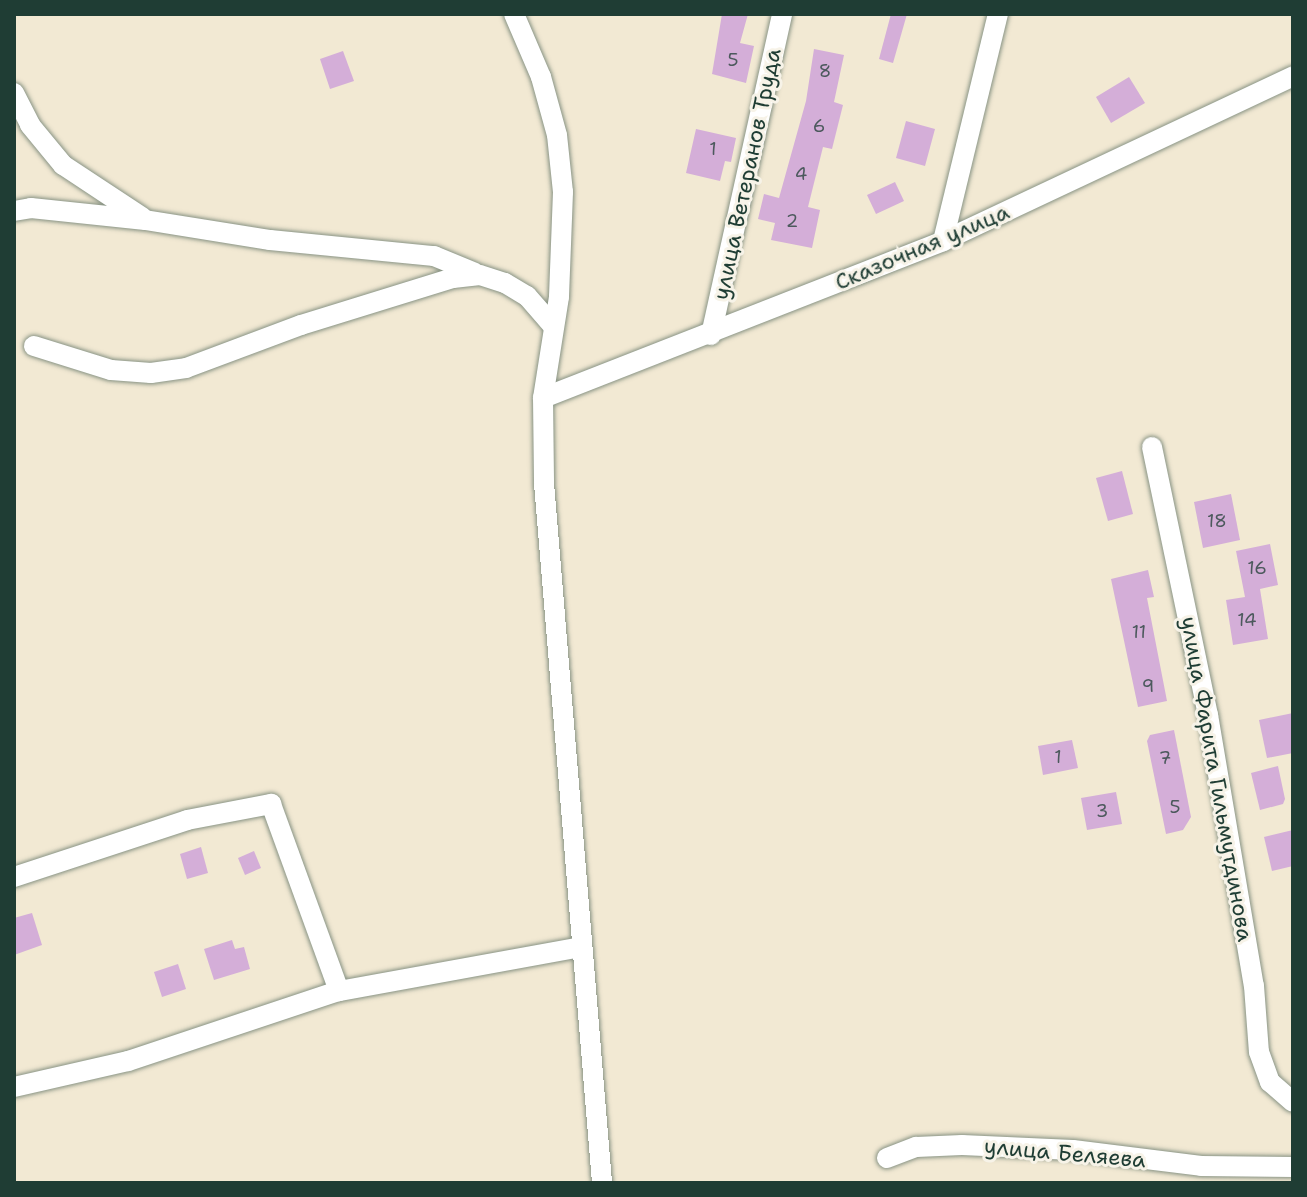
<!DOCTYPE html>
<html>
<head>
<meta charset="utf-8">
<style>
  body { margin:0 }
  #map { position:relative; width:1307px; height:1197px; overflow:hidden; background:#f2e9d3; font-family:"Shantell Sans",sans-serif }
  div>[style] { position:absolute }
  [style*='--x'] { left:calc(var(--x)*1px); top:calc(var(--y)*1px); width:calc(var(--w)*1px); rotate:calc(var(--a)*1deg) }
  .building>* { inset:0; background:#d4aed8 }
  .roads { filter:drop-shadow(0 0 2px #889384) drop-shadow(0 0 2px #889384) }
  .minor>* { height:20px; margin:-10px; padding:0 10px; transform-origin:10px; border-radius:10px; background:#fff }
  span { translate:-50% -50%; white-space:nowrap; text-align:center; line-height:1.15; -webkit-text-stroke:6px #f7f3e8; paint-order:stroke }
  .number-label { font-size:18px; color:#4c595d }
  .number-label span { -webkit-text-stroke-width:0 }
  .street-label { font-size:22px; color:#1f3d34 }
  .frame { position:absolute; inset:0; border:16px solid #1f3d34; pointer-events:none }
</style>
</head>
<body>
<div id="map">
  <div class="building">
    <div style="clip-path:polygon(722px 14px,748px 14px,740px 43px,754px 46px,746px 83px,712px 74px)"></div>
    <div style="clip-path:polygon(891px 14px,907px 14px,893px 63px,879px 59px)"></div>
    <div style="clip-path:polygon(814px 49px,844px 55px,834px 102px,843px 105px,832px 149px,823px 147px,808px 207px,820px 210px,812px 248px,771px 240px,775px 223px,758px 219px,764px 194px,779px 198px,806px 101px)"></div>
    <div style="clip-path:polygon(343px 51px,354px 81px,330px 89px,320px 59px)"></div>
    <div style="clip-path:polygon(1129px 77px,1145px 103px,1111px 123px,1096px 97px)"></div>
    <div style="clip-path:polygon(906px 121px,935px 129px,925px 166px,896px 158px)"></div>
    <div style="clip-path:polygon(696px 129px,736px 138px,731px 162px,725px 161px,720px 181px,686px 173px)"></div>
    <div style="clip-path:polygon(895px 182px,904px 201px,876px 214px,867px 195px)"></div>
    <div style="clip-path:polygon(1122px 471px,1133px 514px,1108px 521px,1096px 478px)"></div>
    <div style="clip-path:polygon(1231px 494px,1240px 540px,1203px 548px,1194px 502px)"></div>
    <div style="clip-path:polygon(1270px 544px,1278px 585px,1260px 589px,1268px 639px,1233px 645px,1226px 600px,1245px 597px,1236px 551px)"></div>
    <div style="clip-path:polygon(1148px 570px,1154px 597px,1147px 598px,1167px 701px,1138px 707px,1111px 579px)"></div>
    <div style="clip-path:polygon(1293px 713px,1293px 753px,1267px 758px,1259px 720px)"></div>
    <div style="clip-path:polygon(1174px 730px,1191px 817px,1183px 830px,1166px 834px,1147px 741px,1150px 735px)"></div>
    <div style="clip-path:polygon(1072px 740px,1078px 768px,1043px 775px,1038px 746px)"></div>
    <div style="clip-path:polygon(1278px 766px,1285px 799px,1283px 804px,1260px 810px,1251px 773px)"></div>
    <div style="clip-path:polygon(1116px 792px,1122px 824px,1087px 830px,1081px 798px)"></div>
    <div style="clip-path:polygon(1293px 830px,1293px 866px,1272px 871px,1264px 837px)"></div>
    <div style="clip-path:polygon(201px 847px,208px 873px,187px 879px,180px 854px)"></div>
    <div style="clip-path:polygon(254px 851px,261px 868px,245px 875px,238px 858px)"></div>
    <div style="clip-path:polygon(32px 913px,42px 945px,14px 955px,14px 918px)"></div>
    <div style="clip-path:polygon(232px 940px,235px 949px,244px 947px,250px 969px,214px 980px,204px 949px)"></div>
    <div style="clip-path:polygon(178px 964px,186px 989px,162px 997px,154px 972px)"></div>
  </div>
  <div class="roads">
    <div class="minor">
      <div style="--x:514;--y:14;--w:69;--a:66.8"></div>
      <div style="--x:541;--y:77;--w:60;--a:74.6"></div>
      <div style="--x:557;--y:135;--w:57;--a:84"></div>
      <div style="--x:563;--y:192;--w:105;--a:92.2"></div>
      <div style="--x:559;--y:297;--w:102;--a:99"></div>
      <div style="--x:543;--y:398;--w:85;--a:89.3"></div>
      <div style="--x:544;--y:483;--w:702;--a:85.26"></div>
      <div style="--x:14;--y:93;--w:36;--a:63"></div>
      <div style="--x:30;--y:125;--w:52;--a:50.5"></div>
      <div style="--x:63;--y:165;--w:95;--a:33.4"></div>
      <div style="--x:14;--y:211;--w:17;--a:-10"></div>
      <div style="--x:31;--y:208;--w:115;--a:6"></div>
      <div style="--x:145;--y:220;--w:127;--a:9.1"></div>
      <div style="--x:270;--y:240;--w:165;--a:5.6"></div>
      <div style="--x:434;--y:256;--w:44;--a:22.5"></div>
      <div style="--x:943;--y:241;--w:234;--a:-76.4"></div>
      <div style="--x:711;--y:335;--w:329;--a:-77.5"></div>
      <div style="--x:34;--y:346;--w:81;--a:17.3"></div>
      <div style="--x:111;--y:370;--w:40;--a:4.3"></div>
      <div style="--x:151;--y:373;--w:35;--a:-8"></div>
      <div style="--x:186;--y:368;--w:123;--a:-20.5"></div>
      <div style="--x:301;--y:325;--w:159;--a:-17.2"></div>
      <div style="--x:453;--y:278;--w:27;--a:-6"></div>
      <div style="--x:480;--y:275;--w:26;--a:18"></div>
      <div style="--x:505;--y:283;--w:26;--a:31"></div>
      <div style="--x:527;--y:296;--w:38;--a:49"></div>
      <div style="--x:543;--y:398;--w:430;--a:-21.4"></div>
      <div style="--x:943;--y:241;--w:387;--a:-25.2"></div>
      <div style="--x:1152;--y:447;--w:274;--a:78.2"></div>
      <div style="--x:1208;--y:715;--w:275;--a:80.4"></div>
      <div style="--x:1254;--y:986;--w:66;--a:85.7"></div>
      <div style="--x:1259;--y:1052;--w:32;--a:70"></div>
      <div style="--x:1270;--y:1082;--w:30;--a:41"></div>
      <div style="--x:14;--y:877;--w:182;--a:-18.2"></div>
      <div style="--x:187;--y:820;--w:86;--a:-10.8"></div>
      <div style="--x:271;--y:804;--w:199;--a:70"></div>
      <div style="--x:14;--y:1087;--w:117;--a:-12.8"></div>
      <div style="--x:128;--y:1061;--w:222;--a:-18.4"></div>
      <div style="--x:339;--y:991;--w:246;--a:-10.3"></div>
      <div style="--x:887;--y:1158;--w:31;--a:-21"></div>
      <div style="--x:916;--y:1147;--w:46;--a:-2.5"></div>
      <div style="--x:962;--y:1145;--w:111;--a:2.6"></div>
      <div style="--x:1073;--y:1150;--w:129;--a:7.1"></div>
      <div style="--x:1201;--y:1166;--w:92;--a:0.6"></div>
    </div>
  </div>
  <div class="number-label">
    <span style="left:733px;top:60px">5</span>
    <span style="left:825px;top:71px">8</span>
    <span style="left:819px;top:126px">6</span>
    <span style="left:713px;top:149px">1</span>
    <span style="left:801px;top:174px">4</span>
    <span style="left:792px;top:221px">2</span>
    <span style="left:1217px;top:521px">18</span>
    <span style="left:1257px;top:568px">16</span>
    <span style="left:1247px;top:620px">14</span>
    <span style="left:1139px;top:632px">11</span>
    <span style="left:1148px;top:686px">9</span>
    <span style="left:1058px;top:757px">1</span>
    <span style="left:1165px;top:758px">7</span>
    <span style="left:1175px;top:807px">5</span>
    <span style="left:1102px;top:811px">3</span>
  </div>
  <div class="street-label">
    <span style="left:747px;top:174px;rotate:-78deg">улица Ветеранов Труда</span>
    <span style="left:922px;top:247px;rotate:-23deg">Сказочная улица</span>
    <span style="left:1217px;top:779px;rotate:80deg">улица Фарита Гильмутдинова</span>
    <span style="left:1065px;top:1153px;rotate:5deg">улица Беляева</span>
  </div>
  <div class="frame"></div>
</div>
</body>
</html>
